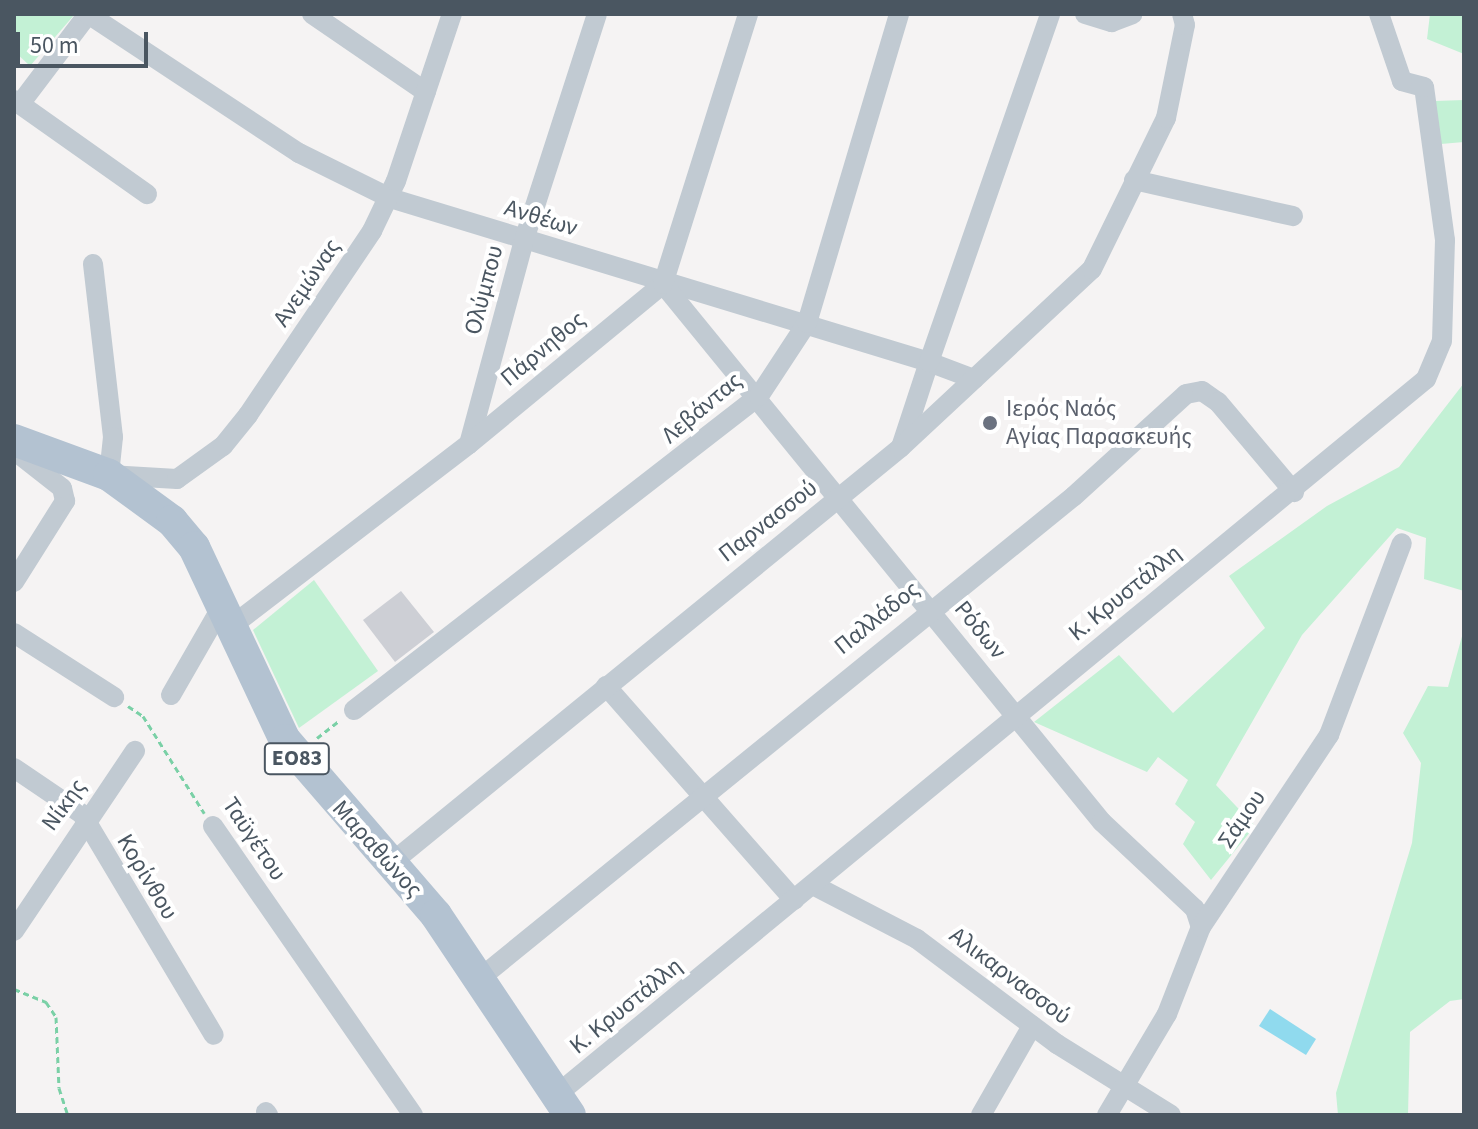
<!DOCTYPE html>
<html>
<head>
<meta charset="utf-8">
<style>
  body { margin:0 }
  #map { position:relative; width:1478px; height:1129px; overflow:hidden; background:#f5f3f3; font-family:"Source Sans 3",sans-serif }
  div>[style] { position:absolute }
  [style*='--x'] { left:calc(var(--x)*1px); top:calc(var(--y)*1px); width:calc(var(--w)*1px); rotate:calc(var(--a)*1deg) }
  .green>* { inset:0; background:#c3f1d5 }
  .water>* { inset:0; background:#90daee }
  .building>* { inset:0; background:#cdcfd5 }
  .path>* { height:3px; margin-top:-1.5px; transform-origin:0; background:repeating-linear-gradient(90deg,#7ad0a6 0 6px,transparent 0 10px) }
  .minor>* { height:20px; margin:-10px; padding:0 10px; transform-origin:10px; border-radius:10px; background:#c1cad2 }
  .primary>* { height:32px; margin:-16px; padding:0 16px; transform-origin:16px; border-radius:16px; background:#b3c2d1 }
  .dots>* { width:22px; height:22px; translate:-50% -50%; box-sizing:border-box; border:4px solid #fff; border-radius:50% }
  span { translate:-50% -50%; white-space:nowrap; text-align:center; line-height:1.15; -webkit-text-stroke:8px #fff; paint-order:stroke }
  .shield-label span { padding:2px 6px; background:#fff; border:2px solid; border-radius:6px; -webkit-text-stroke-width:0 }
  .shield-label { font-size:22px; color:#4a5661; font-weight:700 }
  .street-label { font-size:24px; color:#4a5661 }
  .worship-label { font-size:24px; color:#5b616d }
  .left { translate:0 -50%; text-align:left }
  .frame { position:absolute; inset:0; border:16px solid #4a5661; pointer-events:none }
  .scale { position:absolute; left:16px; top:32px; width:132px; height:36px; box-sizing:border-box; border:4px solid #4a5661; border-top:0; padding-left:10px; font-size:24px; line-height:28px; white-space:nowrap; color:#4a5661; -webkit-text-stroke:6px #fff; paint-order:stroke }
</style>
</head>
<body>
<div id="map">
  <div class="green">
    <div style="clip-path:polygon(14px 14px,75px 14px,30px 66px,14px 51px)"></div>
    <div style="clip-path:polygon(1430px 14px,1464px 14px,1464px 54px,1427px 39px)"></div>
    <div style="clip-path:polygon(1464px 100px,1464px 142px,1441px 144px,1435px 101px)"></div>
    <div style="clip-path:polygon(1464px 383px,1464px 591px,1424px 579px,1426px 538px,1397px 528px,1302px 635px,1216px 785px,1255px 826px,1211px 880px,1183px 844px,1195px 822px,1175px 804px,1188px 780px,1158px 757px,1147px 772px,1034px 722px,1119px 655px,1173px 713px,1265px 628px,1229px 576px,1327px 506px,1399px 467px)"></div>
    <div style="clip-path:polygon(314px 580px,378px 671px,299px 728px,253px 630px)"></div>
    <div style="clip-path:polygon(1464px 629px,1464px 999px,1450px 1001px,1410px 1032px,1408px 1115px,1338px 1115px,1336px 1093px,1412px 843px,1421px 763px,1403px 733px,1428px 686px,1448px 687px)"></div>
  </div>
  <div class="water">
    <div style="clip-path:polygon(1270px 1009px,1316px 1039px,1306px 1055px,1259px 1026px)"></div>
  </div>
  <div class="building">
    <div style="clip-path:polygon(401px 591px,434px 632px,395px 662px,363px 620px)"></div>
  </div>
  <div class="path">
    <div style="--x:128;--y:706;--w:18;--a:34"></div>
    <div style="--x:143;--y:716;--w:115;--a:57.8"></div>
    <div style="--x:317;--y:738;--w:28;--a:-38"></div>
    <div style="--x:14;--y:989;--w:35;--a:22"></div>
    <div style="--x:46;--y:1002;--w:18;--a:56"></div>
    <div style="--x:56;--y:1017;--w:71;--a:87.6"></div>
    <div style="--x:59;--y:1088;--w:28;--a:72"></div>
  </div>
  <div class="minor">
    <div style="--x:312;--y:14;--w:138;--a:34.4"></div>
    <div style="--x:1085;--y:14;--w:28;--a:17"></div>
    <div style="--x:1112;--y:22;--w:22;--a:-21"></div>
    <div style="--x:14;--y:100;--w:163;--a:35.3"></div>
    <div style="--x:20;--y:104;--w:113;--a:-52.9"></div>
    <div style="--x:88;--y:14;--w:253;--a:33.4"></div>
    <div style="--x:299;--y:153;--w:102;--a:26.3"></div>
    <div style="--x:390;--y:198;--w:563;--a:16.92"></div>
    <div style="--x:929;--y:362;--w:89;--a:108.2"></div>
    <div style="--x:1134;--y:180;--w:163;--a:12.8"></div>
    <div style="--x:93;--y:264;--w:174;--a:83.4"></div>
    <div style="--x:113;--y:437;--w:38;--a:96"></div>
    <div style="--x:109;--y:475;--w:68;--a:3.4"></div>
    <div style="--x:177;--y:479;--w:57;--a:-35.7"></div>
    <div style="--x:223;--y:446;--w:40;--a:-51"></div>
    <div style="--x:248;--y:415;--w:222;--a:-56"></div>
    <div style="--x:372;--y:231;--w:55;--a:-64.4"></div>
    <div style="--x:396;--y:181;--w:176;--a:-71.5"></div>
    <div style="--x:663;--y:284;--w:694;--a:50.79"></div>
    <div style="--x:1102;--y:822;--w:127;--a:43.1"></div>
    <div style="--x:1195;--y:909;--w:19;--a:72"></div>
    <div style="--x:974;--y:379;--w:48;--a:-159.3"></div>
    <div style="--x:929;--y:362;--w:368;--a:-70.8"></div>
    <div style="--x:469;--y:444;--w:211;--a:-74.9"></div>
    <div style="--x:524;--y:240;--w:237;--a:-72.1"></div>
    <div style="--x:14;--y:582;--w:96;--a:-57.8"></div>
    <div style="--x:65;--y:501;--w:13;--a:-103"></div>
    <div style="--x:62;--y:488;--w:60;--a:-141.8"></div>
    <div style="--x:15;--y:451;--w:6;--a:-81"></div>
    <div style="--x:233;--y:625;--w:297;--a:-37.5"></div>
    <div style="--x:469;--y:444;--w:251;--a:-39.5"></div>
    <div style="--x:663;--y:284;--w:283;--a:-72.5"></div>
    <div style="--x:14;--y:633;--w:119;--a:32.6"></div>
    <div style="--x:606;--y:686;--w:285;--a:48.7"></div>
    <div style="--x:171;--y:695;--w:106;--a:-60.1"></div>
    <div style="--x:354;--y:710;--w:512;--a:-37.79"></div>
    <div style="--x:759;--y:396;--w:87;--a:-56.7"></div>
    <div style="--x:807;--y:323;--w:322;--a:-73.4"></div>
    <div style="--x:14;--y:768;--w:82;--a:34.1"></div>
    <div style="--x:82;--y:814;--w:257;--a:59.2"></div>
    <div style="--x:213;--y:826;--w:351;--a:55.3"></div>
    <div style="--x:390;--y:864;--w:658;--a:-39.2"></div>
    <div style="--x:900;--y:448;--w:262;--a:-43"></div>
    <div style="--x:1092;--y:269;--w:168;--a:-63.9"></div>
    <div style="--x:1166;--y:118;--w:95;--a:-78.5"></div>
    <div style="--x:1185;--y:25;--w:11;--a:-105"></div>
    <div style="--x:813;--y:885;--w:117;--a:27.4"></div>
    <div style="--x:917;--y:939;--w:175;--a:36.9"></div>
    <div style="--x:1057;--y:1044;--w:134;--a:31.9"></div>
    <div style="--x:14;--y:931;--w:217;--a:-56.1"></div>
    <div style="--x:479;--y:979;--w:766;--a:-39.07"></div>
    <div style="--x:1074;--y:496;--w:151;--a:-42.3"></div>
    <div style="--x:1186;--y:394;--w:16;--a:-11"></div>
    <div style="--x:1202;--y:391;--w:19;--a:35"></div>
    <div style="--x:1218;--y:402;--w:118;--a:49.8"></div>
    <div style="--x:555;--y:1096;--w:1128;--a:-39.46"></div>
    <div style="--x:1426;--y:379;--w:41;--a:-67.2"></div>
    <div style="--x:1442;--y:341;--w:101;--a:-88.3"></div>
    <div style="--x:1445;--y:240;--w:154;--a:-97.8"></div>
    <div style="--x:1424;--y:87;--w:23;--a:-165"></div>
    <div style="--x:1402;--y:81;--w:71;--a:-108.9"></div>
    <div style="--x:266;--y:1112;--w:4;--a:56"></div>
    <div style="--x:981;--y:1115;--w:103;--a:-60.2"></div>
    <div style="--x:1107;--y:1115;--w:117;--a:-59.3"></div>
    <div style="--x:1167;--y:1014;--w:93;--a:-68.7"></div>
    <div style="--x:1201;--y:927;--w:231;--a:-56.3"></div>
    <div style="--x:1329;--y:735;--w:205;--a:-69.2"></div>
  </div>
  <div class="primary">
    <div style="--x:14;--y:440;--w:101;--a:20.2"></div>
    <div style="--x:109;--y:475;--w:78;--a:36.1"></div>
    <div style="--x:172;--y:521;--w:34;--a:50"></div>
    <div style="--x:194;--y:547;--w:213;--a:64.8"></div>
    <div style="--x:285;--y:740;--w:231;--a:49.2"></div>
    <div style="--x:436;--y:915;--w:241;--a:56.2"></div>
  </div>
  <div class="dots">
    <div style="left:990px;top:423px;background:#6b7280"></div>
  </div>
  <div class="shield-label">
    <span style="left:297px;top:759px">ΕΟ83</span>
  </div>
  <div class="street-label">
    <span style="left:541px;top:218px;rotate:17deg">Ανθέων</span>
    <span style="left:307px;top:283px;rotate:-56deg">Ανεμώνας</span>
    <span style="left:484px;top:290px;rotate:-75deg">Ολύμπου</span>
    <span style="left:543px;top:349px;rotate:-40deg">Πάρνηθος</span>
    <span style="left:702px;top:408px;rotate:-40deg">Λεβάντας</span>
    <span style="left:768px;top:521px;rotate:-38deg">Παρνασσού</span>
    <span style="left:1125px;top:593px;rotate:-39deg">Κ. Κρυστάλλη</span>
    <span style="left:877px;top:618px;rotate:-39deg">Παλλάδος</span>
    <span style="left:980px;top:630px;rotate:51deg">Ρόδων</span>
    <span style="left:64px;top:805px;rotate:-54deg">Νίκης</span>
    <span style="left:1242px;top:819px;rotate:-56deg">Σάμου</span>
    <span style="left:254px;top:839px;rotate:56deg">Ταϋγέτου</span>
    <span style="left:377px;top:849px;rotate:48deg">Μαραθώνος</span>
    <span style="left:147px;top:877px;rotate:59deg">Κορίνθου</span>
    <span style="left:1010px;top:976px;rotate:37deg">Αλικαρνασσού</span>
    <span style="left:626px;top:1006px;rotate:-39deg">Κ. Κρυστάλλη</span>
  </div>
  <div class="worship-label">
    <span class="left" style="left:1006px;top:423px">Ιερός Ναός<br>Αγίας Παρασκευής</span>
  </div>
  <div class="frame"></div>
  <div class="scale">50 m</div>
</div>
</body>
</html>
